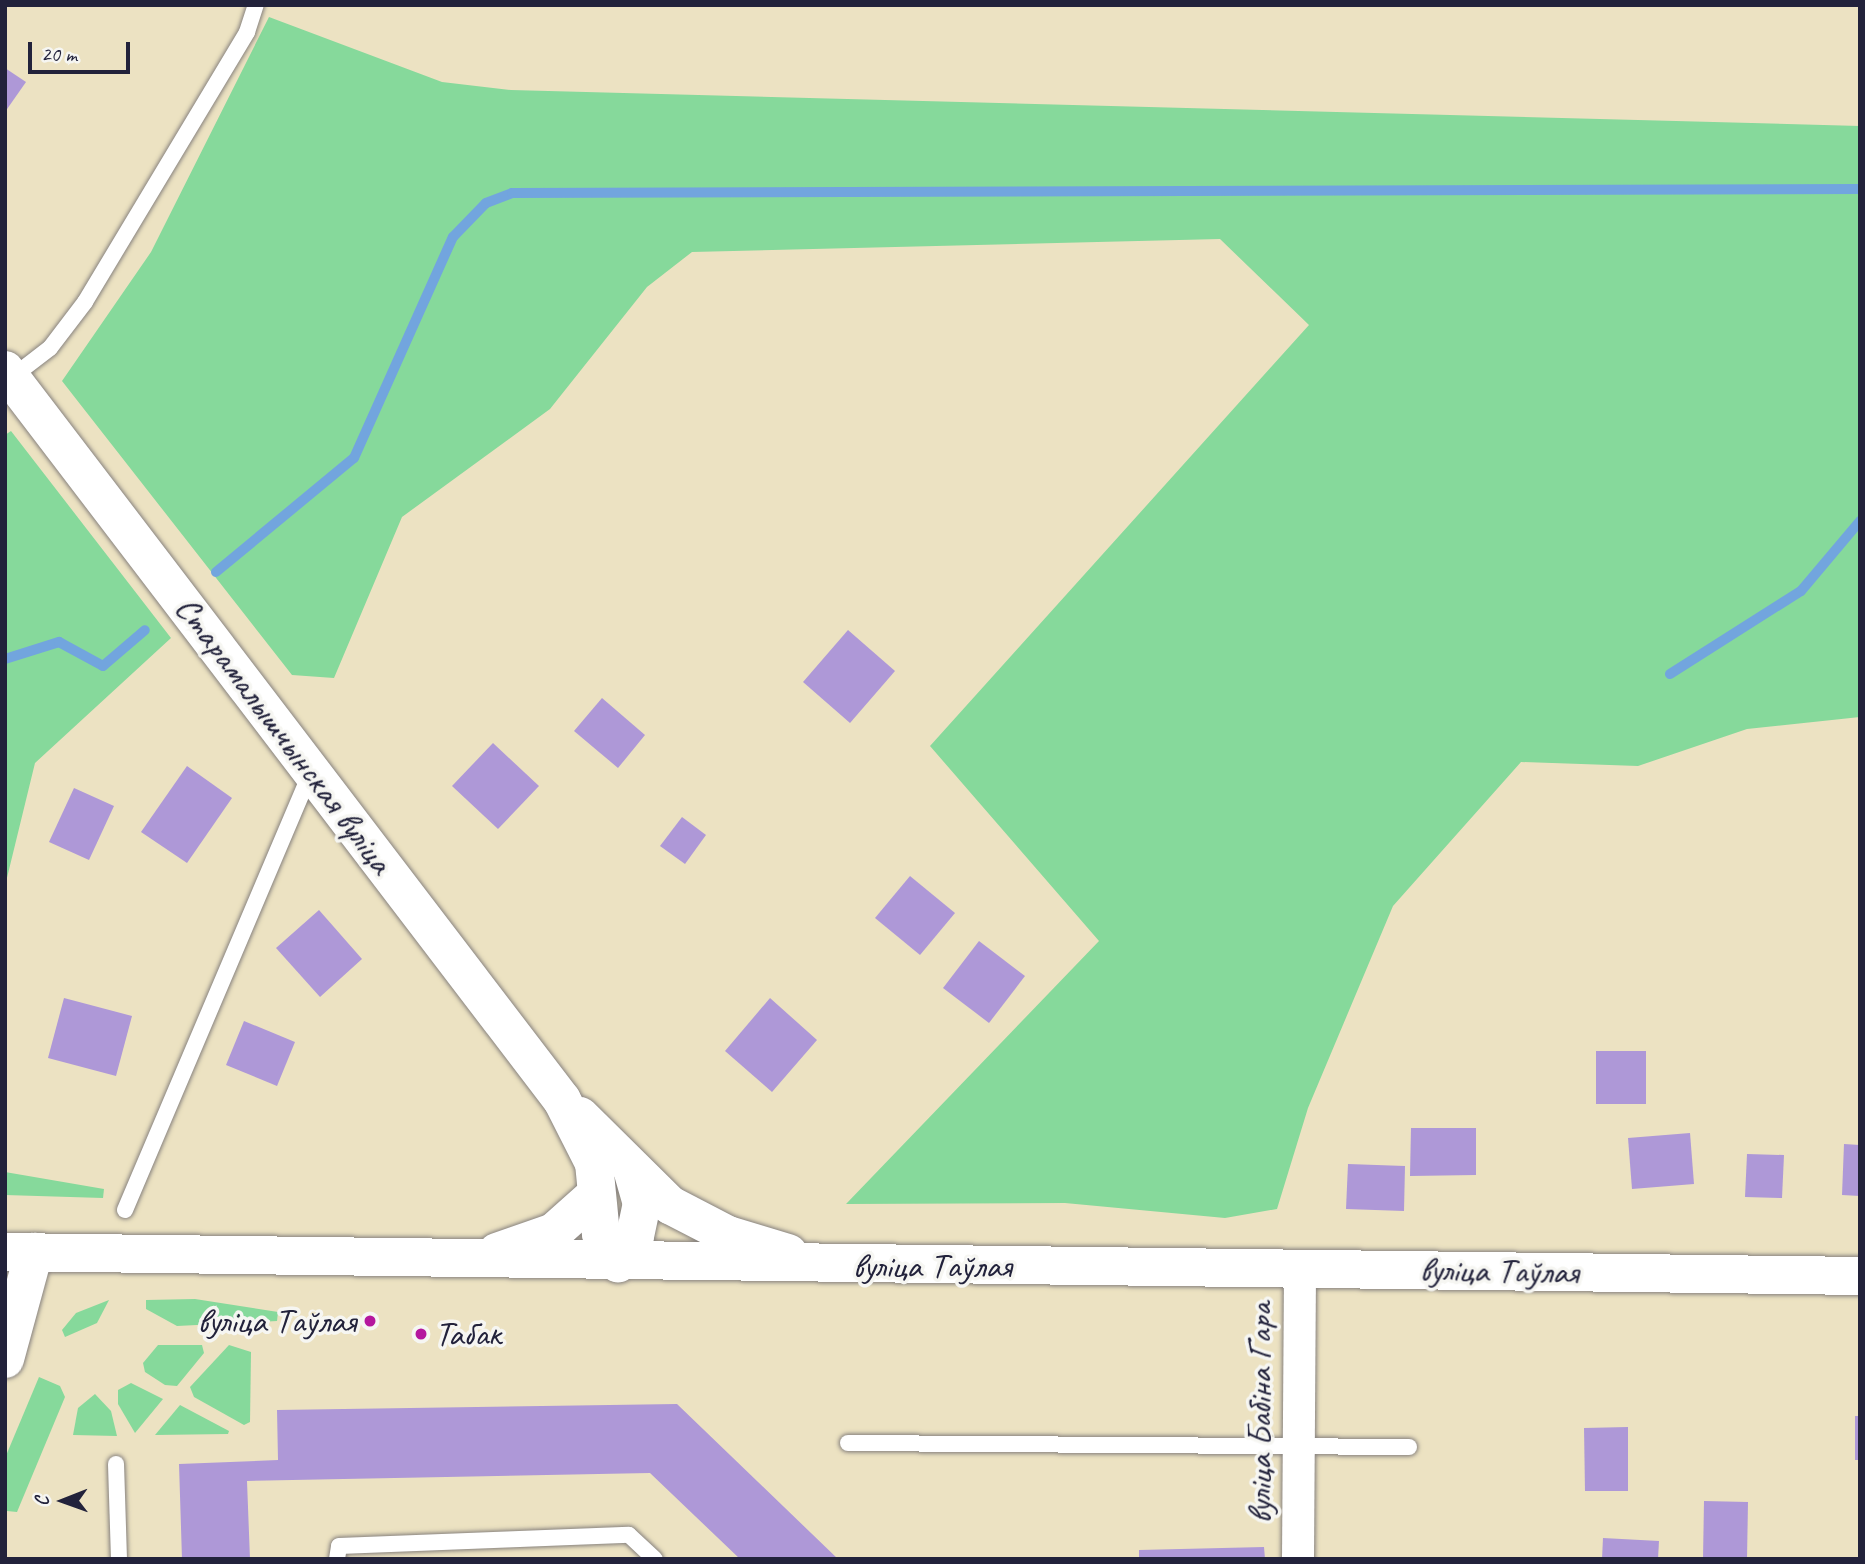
<!DOCTYPE html>
<html>
<head>
<meta charset="utf-8">
<style>
  body { margin:0 }
  #map { position:relative; width:1865px; height:1564px; overflow:hidden; background:#ece2c2; font-family:Caveat,sans-serif }
  div>[style] { position:absolute }
  [style*='--x'] { left:calc(var(--x)*1px); top:calc(var(--y)*1px); width:calc(var(--w)*1px); rotate:calc(var(--a)*1deg) }
  .green>* { inset:0; background:#86d99b }
  .stream>* { height:10px; margin:-5px; padding:0 5px; transform-origin:5px; border-radius:5px; background:#72a5de }
  .building>* { inset:0; background:#ae98d7 }
  .roads { filter:drop-shadow(0 0 2px #87827e) drop-shadow(0 0 2px #87827e) }
  .lane>* { height:16px; margin:-8px; padding:0 8px; transform-origin:8px; border-radius:8px; background:#fff }
  .street>* { height:32px; margin:-16px; padding:0 16px; transform-origin:16px; border-radius:16px; background:#fff }
  .secondary>* { height:38px; margin:-19px; padding:0 19px; transform-origin:19px; border-radius:19px; background:#fff }
  .dots>* { width:19px; height:19px; translate:-50% -50%; box-sizing:border-box; border:4px solid #f6f6f2; border-radius:50% }
  span { translate:-50% -50%; white-space:nowrap; text-align:center; line-height:1.15; -webkit-text-stroke:7px #f6f6f2; paint-order:stroke }
  .street-label { font-size:35px; color:#22223b }
  .poi-label { font-size:35px; color:#22223b }
  .right { translate:-100% -50%; text-align:right }
  .left { translate:0 -50%; text-align:left }
  .frame { position:absolute; inset:0; border:7px solid #22223b; pointer-events:none }
  .north { position:absolute; left:28px; top:1466px; width:70px; height:70px; -webkit-text-stroke:5px #f6f6f2; paint-order:stroke; rotate:269deg; font-size:19px; font-weight:700; line-height:28px; text-align:center; color:#22223b }
  .north::after { content:''; display:block; margin:auto; width:24px; height:32px; background:#22223b; clip-path:polygon(50% 0,100% 100%,50% 72%,0 100%) }
  .scale { position:absolute; left:28px; top:42px; width:102px; height:32px; box-sizing:border-box; border:4px solid #22223b; border-top:0; padding-left:9px; font-size:21px; line-height:24px; white-space:nowrap; color:#22223b; -webkit-text-stroke:5px #f6f6f2; paint-order:stroke }
</style>
</head>
<body>
<div id="map">
  <div class="green">
    <div style="clip-path:polygon(269px 17px,442px 82px,511px 90px,1860px 126px,1860px 717px,1747px 729px,1638px 766px,1521px 762px,1393px 906px,1308px 1108px,1277px 1209px,1225px 1218px,1065px 1203px,846px 1204px,1099px 941px,930px 746px,1309px 325px,1220px 239px,692px 252px,647px 287px,550px 409px,402px 517px,334px 678px,292px 675px,62px 381px,151px 252px)"></div>
    <div style="clip-path:polygon(11px 431px,171px 638px,35px 763px,5px 886px,5px 435px)"></div>
    <div style="clip-path:polygon(5px 1172px,104px 1189px,103px 1198px,5px 1195px)"></div>
    <div style="clip-path:polygon(195px 1299px,278px 1312px,277px 1321px,177px 1326px,146px 1309px,146px 1300px)"></div>
    <div style="clip-path:polygon(109px 1300px,97px 1323px,65px 1337px,62px 1330px,76px 1313px)"></div>
    <div style="clip-path:polygon(158px 1345px,202px 1345px,204px 1353px,177px 1386px,165px 1385px,145px 1372px,143px 1363px)"></div>
    <div style="clip-path:polygon(229px 1345px,251px 1352px,250px 1422px,244px 1425px,194px 1397px,190px 1387px)"></div>
    <div style="clip-path:polygon(39px 1377px,60px 1386px,65px 1397px,17px 1512px,7px 1511px,5px 1458px)"></div>
    <div style="clip-path:polygon(131px 1383px,163px 1399px,135px 1433px,118px 1404px,118px 1390px)"></div>
    <div style="clip-path:polygon(95px 1394px,111px 1411px,117px 1436px,73px 1435px,78px 1408px)"></div>
    <div style="clip-path:polygon(180px 1405px,229px 1431px,228px 1434px,155px 1435px)"></div>
  </div>
  <div class="stream">
    <div style="--x:216;--y:572;--w:179;--a:-39.6"></div>
    <div style="--x:354;--y:458;--w:242;--a:-65.9"></div>
    <div style="--x:453;--y:237;--w:47;--a:-45.9"></div>
    <div style="--x:486;--y:203;--w:28;--a:-21"></div>
    <div style="--x:512;--y:193;--w:1348;--a:-0.17"></div>
    <div style="--x:5;--y:659;--w:57;--a:-17.5"></div>
    <div style="--x:59;--y:642;--w:50;--a:28.6"></div>
    <div style="--x:103;--y:666;--w:55;--a:-40.6"></div>
    <div style="--x:1670;--y:674;--w:155;--a:-32.4"></div>
    <div style="--x:1801;--y:591;--w:92;--a:-49.9"></div>
  </div>
  <div class="building">
    <div style="clip-path:polygon(5px 68px,26px 82px,5px 112px)"></div>
    <div style="clip-path:polygon(848px 630px,895px 671px,850px 723px,803px 682px)"></div>
    <div style="clip-path:polygon(602px 698px,645px 735px,618px 768px,574px 731px)"></div>
    <div style="clip-path:polygon(493px 743px,539px 786px,498px 829px,452px 786px)"></div>
    <div style="clip-path:polygon(187px 766px,232px 798px,187px 863px,141px 832px)"></div>
    <div style="clip-path:polygon(74px 788px,114px 806px,89px 860px,49px 842px)"></div>
    <div style="clip-path:polygon(682px 817px,706px 835px,685px 864px,660px 846px)"></div>
    <div style="clip-path:polygon(910px 876px,955px 913px,920px 955px,875px 918px)"></div>
    <div style="clip-path:polygon(319px 910px,362px 959px,320px 997px,276px 948px)"></div>
    <div style="clip-path:polygon(979px 941px,1025px 976px,989px 1023px,943px 988px)"></div>
    <div style="clip-path:polygon(64px 998px,132px 1016px,116px 1076px,48px 1058px)"></div>
    <div style="clip-path:polygon(770px 998px,817px 1040px,772px 1092px,725px 1051px)"></div>
    <div style="clip-path:polygon(244px 1021px,295px 1042px,277px 1086px,226px 1065px)"></div>
    <div style="clip-path:polygon(1596px 1051px,1646px 1051px,1646px 1104px,1596px 1104px)"></div>
    <div style="clip-path:polygon(1411px 1128px,1476px 1128px,1476px 1175px,1410px 1176px)"></div>
    <div style="clip-path:polygon(1690px 1133px,1694px 1184px,1632px 1189px,1628px 1138px)"></div>
    <div style="clip-path:polygon(1844px 1144px,1860px 1145px,1860px 1196px,1842px 1195px)"></div>
    <div style="clip-path:polygon(1747px 1154px,1784px 1155px,1782px 1198px,1745px 1197px)"></div>
    <div style="clip-path:polygon(1348px 1164px,1405px 1166px,1404px 1211px,1346px 1209px)"></div>
    <div style="clip-path:polygon(415px 1328px,427px 1328px,427px 1340px,415px 1340px)"></div>
    <div style="clip-path:polygon(677px 1404px,838px 1559px,740px 1559px,650px 1473px,247px 1481px,250px 1559px,182px 1559px,179px 1464px,278px 1460px,277px 1410px)"></div>
    <div style="clip-path:polygon(1855px 1416px,1860px 1416px,1860px 1460px,1855px 1460px)"></div>
    <div style="clip-path:polygon(1628px 1427px,1628px 1491px,1585px 1491px,1584px 1428px)"></div>
    <div style="clip-path:polygon(1704px 1501px,1748px 1502px,1747px 1559px,1703px 1559px)"></div>
    <div style="clip-path:polygon(1603px 1538px,1659px 1541px,1658px 1559px,1602px 1559px)"></div>
    <div style="clip-path:polygon(1264px 1547px,1265px 1559px,1139px 1559px,1139px 1550px)"></div>
  </div>
  <div class="roads">
    <div class="lane">
      <div style="--x:11;--y:378;--w:49;--a:-37.6"></div>
      <div style="--x:50;--y:348;--w:58;--a:-52.7"></div>
      <div style="--x:85;--y:302;--w:315;--a:-59"></div>
      <div style="--x:247;--y:32;--w:28;--a:-72"></div>
      <div style="--x:125;--y:1210;--w:476;--a:-67"></div>
      <div style="--x:848;--y:1443;--w:561;--a:0.41"></div>
      <div style="--x:116;--y:1464;--w:95;--a:88.2"></div>
      <div style="--x:337;--y:1559;--w:13;--a:-81"></div>
      <div style="--x:339;--y:1546;--w:290;--a:-2.2"></div>
      <div style="--x:629;--y:1535;--w:35;--a:43"></div>
    </div>
    <div class="street">
      <div style="--x:1298;--y:1559;--w:291;--a:-89.6"></div>
    </div>
    <div class="secondary">
      <div style="--x:5;--y:370;--w:918;--a:52.66"></div>
      <div style="--x:562;--y:1100;--w:71;--a:63.1"></div>
      <div style="--x:594;--y:1163;--w:71;--a:84.4"></div>
      <div style="--x:601;--y:1234;--w:34;--a:60"></div>
      <div style="--x:580;--y:1116;--w:127;--a:44.7"></div>
      <div style="--x:670;--y:1205;--w:65;--a:27.3"></div>
      <div style="--x:728;--y:1235;--w:63;--a:16.7"></div>
      <div style="--x:5;--y:1252;--w:1855;--a:0.74"></div>
      <div style="--x:497;--y:1252;--w:60;--a:-19.3"></div>
      <div style="--x:554;--y:1232;--w:52;--a:-41.9"></div>
      <div style="--x:618;--y:1263;--w:32;--a:-58"></div>
      <div style="--x:635;--y:1236;--w:33;--a:-78"></div>
      <div style="--x:642;--y:1204;--w:35;--a:-106"></div>
      <div style="--x:5;--y:1359;--w:111;--a:-74.8"></div>
    </div>
  </div>
  <div class="dots">
    <div style="left:370px;top:1321px;background:#b5179e"></div>
    <div style="left:421px;top:1334px;background:#b5179e"></div>
  </div>
  <div class="street-label">
    <span style="left:284px;top:735px;rotate:53deg">Старамалышчынская вуліца</span>
    <span style="left:932px;top:1266px">вуліца Таўлая</span>
    <span style="left:1499px;top:1271px;rotate:1deg">вуліца Таўлая</span>
    <span style="left:1260px;top:1413px;rotate:-90deg">вуліца Бабіна Гара</span>
  </div>
  <div class="poi-label">
    <span class="right" style="left:356px;top:1321px">вуліца Таўлая</span>
    <span class="left" style="left:435px;top:1334px">Табак</span>
  </div>
  <div class="frame"></div>
  <div class="north">С</div>
  <div class="scale">20 m</div>
</div>
</body>
</html>
